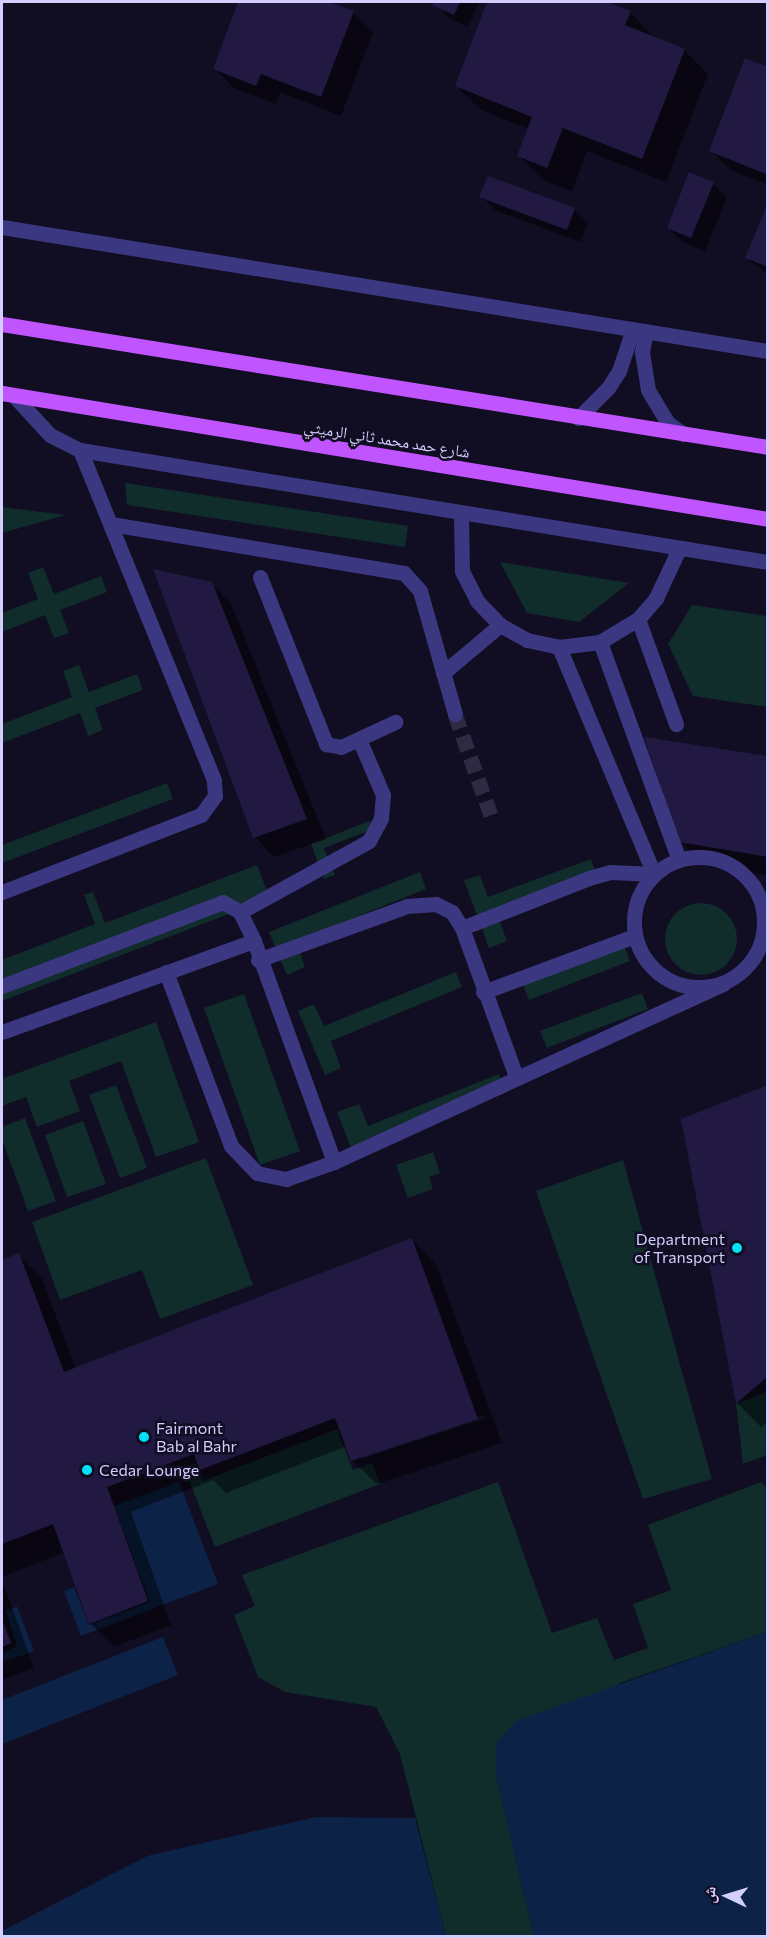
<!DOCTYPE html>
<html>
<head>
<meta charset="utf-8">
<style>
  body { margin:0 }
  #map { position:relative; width:769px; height:1938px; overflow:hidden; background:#110d22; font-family:Commissioner,"Noto Naskh Arabic",sans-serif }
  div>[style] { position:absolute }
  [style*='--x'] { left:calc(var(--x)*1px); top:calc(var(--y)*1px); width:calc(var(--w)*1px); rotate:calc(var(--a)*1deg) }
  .green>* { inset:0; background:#102c2b }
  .round { border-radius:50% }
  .water>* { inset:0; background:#0c2347 }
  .shadow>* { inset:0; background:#0007 }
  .building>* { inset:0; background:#221943 }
  .minor-tunnel>* { height:15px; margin-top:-7.5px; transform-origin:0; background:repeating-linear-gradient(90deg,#2e2a43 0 15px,transparent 0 23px) }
  .minor>* { height:15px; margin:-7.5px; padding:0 7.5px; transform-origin:7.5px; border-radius:7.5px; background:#3b3881 }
  .minor>.ring { margin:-7.5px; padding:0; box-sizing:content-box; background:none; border:15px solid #3b3881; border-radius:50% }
  .major>* { height:15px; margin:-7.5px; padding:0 7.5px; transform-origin:7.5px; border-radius:7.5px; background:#c055ff }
  .dots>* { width:16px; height:16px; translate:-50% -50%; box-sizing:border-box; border:3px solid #110d22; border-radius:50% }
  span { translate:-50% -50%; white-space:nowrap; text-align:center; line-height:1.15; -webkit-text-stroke:5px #110d22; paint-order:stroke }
  .street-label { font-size:16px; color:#d4ceff }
  .poi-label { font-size:16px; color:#d4ceff }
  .right { translate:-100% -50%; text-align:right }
  .left { translate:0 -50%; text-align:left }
  .frame { position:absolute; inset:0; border:3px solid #d4ceff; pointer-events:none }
  .north { position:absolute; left:697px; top:1866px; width:60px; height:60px; -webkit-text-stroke:4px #110d22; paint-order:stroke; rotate:274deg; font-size:16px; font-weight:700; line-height:24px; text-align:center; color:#d4ceff }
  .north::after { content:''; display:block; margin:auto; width:21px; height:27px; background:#d4ceff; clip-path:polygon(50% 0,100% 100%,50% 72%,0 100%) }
</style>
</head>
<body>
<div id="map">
  <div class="green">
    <div style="clip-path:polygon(125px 483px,408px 526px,405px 547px,127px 505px)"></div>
    <div style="clip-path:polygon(2px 507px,66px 515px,2px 533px)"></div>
    <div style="clip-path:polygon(500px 562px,629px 583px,579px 622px,527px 613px)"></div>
    <div style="clip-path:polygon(43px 567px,54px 594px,101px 576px,107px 592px,60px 610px,69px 633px,54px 638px,45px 615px,2px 632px,2px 613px,38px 599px,28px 573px)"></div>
    <div style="clip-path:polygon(692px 605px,767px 616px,767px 707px,693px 696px,668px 644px)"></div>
    <div style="clip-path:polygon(79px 665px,89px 692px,137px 674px,143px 690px,95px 708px,103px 730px,88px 736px,80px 713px,2px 743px,2px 724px,72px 697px,63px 671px)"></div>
    <div style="clip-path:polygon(167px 783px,173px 799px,2px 863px,2px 845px)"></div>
    <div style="clip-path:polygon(369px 821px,373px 829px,324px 848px,335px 875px,324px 879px,311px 844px)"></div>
    <div style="clip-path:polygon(591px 859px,597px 876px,497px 914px,507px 941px,489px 948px,464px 880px,480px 875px,488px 897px)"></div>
    <div style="clip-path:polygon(257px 865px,270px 898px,2px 1001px,2px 960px,95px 924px,84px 895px,93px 892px,105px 923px)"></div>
    <div style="clip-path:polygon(420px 872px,426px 889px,296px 941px,305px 967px,287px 975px,269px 932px)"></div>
    <div class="round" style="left:665px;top:903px;width:72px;height:72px"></div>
    <div style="clip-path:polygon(624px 944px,630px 961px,529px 1000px,522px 982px)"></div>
    <div style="clip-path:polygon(456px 972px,462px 987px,331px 1041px,341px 1068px,325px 1075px,298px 1011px,314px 1004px,324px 1026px)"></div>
    <div style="clip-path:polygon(642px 993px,648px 1009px,547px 1048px,540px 1031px)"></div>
    <div style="clip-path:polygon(244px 994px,300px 1151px,260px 1165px,204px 1008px)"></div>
    <div style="clip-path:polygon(156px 1022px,199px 1142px,156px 1157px,121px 1061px,69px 1081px,80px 1111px,37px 1127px,26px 1097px,2px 1106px,2px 1079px)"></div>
    <div style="clip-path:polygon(499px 1074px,506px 1092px,353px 1153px,337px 1112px,359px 1104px,368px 1126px)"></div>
    <div style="clip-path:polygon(116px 1085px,147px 1168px,120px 1178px,89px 1095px)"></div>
    <div style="clip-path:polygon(25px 1118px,56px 1201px,28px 1211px,2px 1139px,2px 1127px)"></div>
    <div style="clip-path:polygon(83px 1121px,106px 1184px,67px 1197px,45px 1135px)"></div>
    <div style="clip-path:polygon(433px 1152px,440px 1173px,429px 1177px,433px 1189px,408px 1198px,396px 1165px)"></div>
    <div style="clip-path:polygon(206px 1158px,253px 1285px,160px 1319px,142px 1270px,60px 1300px,32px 1222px)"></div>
    <div style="clip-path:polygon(623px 1160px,712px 1479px,643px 1499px,536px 1191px)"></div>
    <div style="clip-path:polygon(767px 1392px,767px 1455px,743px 1464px,736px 1404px)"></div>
    <div style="clip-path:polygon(337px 1429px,353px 1470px,372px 1463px,380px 1484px,215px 1547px,184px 1467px,196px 1463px,203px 1481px)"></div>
    <div style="clip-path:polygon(498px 1482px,552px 1633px,597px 1618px,614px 1660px,648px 1648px,633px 1604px,671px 1590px,648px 1525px,761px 1482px,767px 1488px,767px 1632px,620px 1683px,496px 1776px,534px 1936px,446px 1936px,400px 1754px,376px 1707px,285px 1692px,258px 1677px,234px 1615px,255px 1606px,242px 1575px)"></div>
  </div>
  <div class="water">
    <div style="clip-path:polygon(179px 1482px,218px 1584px,81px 1636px,64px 1591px,74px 1587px,89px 1625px,150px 1602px,114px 1506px)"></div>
    <div style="clip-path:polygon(17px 1606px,34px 1651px,2px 1662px,2px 1653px,17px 1646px,6px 1611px)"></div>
    <div style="clip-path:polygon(767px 1632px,767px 1936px,534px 1936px,496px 1776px,496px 1743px,516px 1721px)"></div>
    <div style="clip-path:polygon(163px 1637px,178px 1675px,2px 1744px,2px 1700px)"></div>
    <div style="clip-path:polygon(316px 1817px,415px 1818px,446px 1936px,2px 1936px,2px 1931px,147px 1856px)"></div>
  </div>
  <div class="shadow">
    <div style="clip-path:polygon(240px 2px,325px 2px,353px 12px,373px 32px,341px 116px,280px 92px,276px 104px,234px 88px,214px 68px)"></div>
    <div style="clip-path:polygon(435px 2px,479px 2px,468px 27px,448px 18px)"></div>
    <div style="clip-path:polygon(489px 2px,603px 2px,630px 12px,654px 38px,684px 50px,708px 74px,666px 182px,587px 151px,572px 191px,543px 180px,519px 156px,529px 129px,481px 110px,456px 86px)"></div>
    <div style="clip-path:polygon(768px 69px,768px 185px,730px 170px,711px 150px)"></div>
    <div style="clip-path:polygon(713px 183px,727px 197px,705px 251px,682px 242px,669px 228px)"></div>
    <div style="clip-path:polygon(481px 196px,574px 210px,588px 223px,580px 242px,495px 210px)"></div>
    <div style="clip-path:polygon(768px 207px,768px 274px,746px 258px)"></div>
    <div style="clip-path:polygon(212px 584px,231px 604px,326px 839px,274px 857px,255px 837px)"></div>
    <div style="clip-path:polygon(768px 758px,768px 876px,704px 865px,680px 841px)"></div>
    <div style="clip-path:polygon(768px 1087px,768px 1422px,761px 1427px,737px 1403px,682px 1120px)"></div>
    <div style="clip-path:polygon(evenodd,411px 1239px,436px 1264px,502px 1443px,377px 1484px,352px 1460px,347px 1446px,226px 1493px,213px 1480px,131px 1512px,171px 1625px,114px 1647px,90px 1623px,65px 1552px,2px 1577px,2px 1262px,18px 1255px,42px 1279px,76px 1369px,411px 1239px,485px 1415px,486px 1418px,364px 1458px,364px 1455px,485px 1415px)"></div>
    <div style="clip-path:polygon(2px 1580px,34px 1668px,2px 1680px)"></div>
  </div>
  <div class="building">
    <div style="clip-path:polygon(238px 2px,329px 2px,354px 11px,321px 97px,261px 74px,256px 86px,213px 69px)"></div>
    <div style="clip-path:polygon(434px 2px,460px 2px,454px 15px,432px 5px)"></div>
    <div style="clip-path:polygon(487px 2px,607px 2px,631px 11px,625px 25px,685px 49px,642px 159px,563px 128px,547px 168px,517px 156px,532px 117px,455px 86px)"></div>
    <div style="clip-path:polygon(745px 58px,768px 67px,768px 175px,709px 151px)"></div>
    <div style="clip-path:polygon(689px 172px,714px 182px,691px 238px,667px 228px)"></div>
    <div style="clip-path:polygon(488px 176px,575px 208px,567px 230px,479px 197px)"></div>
    <div style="clip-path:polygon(768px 203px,768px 267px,745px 258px)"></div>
    <div style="clip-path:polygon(153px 569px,212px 582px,307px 819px,253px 838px)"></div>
    <div style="clip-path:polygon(644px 737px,768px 756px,768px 857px,679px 842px)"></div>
    <div style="clip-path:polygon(768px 1085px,768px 1376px,736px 1404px,681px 1119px)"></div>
    <div style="clip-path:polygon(412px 1238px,478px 1419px,351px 1461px,335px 1418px,200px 1470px,194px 1454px,107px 1487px,148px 1601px,89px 1624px,53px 1524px,2px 1544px,2px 1260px,19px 1253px,64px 1372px)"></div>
    <div style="clip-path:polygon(2px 1619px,11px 1643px,2px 1647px)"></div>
  </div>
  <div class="minor-tunnel">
    <div style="--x:455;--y:714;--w:114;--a:70.4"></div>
  </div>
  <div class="minor">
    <div style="--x:2;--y:227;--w:776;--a:9.2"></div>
    <div style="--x:646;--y:331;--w:21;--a:101"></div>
    <div style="--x:642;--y:352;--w:38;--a:81"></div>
    <div style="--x:648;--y:390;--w:39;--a:59"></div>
    <div style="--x:668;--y:423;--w:19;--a:36"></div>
    <div style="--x:13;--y:395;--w:54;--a:47.2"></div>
    <div style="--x:50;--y:435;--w:34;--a:27"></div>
    <div style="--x:80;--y:450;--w:697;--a:9.25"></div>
    <div style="--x:578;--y:418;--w:42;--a:-45"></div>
    <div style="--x:608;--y:388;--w:20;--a:-57"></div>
    <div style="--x:619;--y:371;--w:44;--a:-71.6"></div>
    <div style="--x:461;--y:515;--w:56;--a:89"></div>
    <div style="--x:462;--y:571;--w:34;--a:63"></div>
    <div style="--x:477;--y:601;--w:33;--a:46"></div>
    <div style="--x:500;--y:625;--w:31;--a:29"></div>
    <div style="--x:527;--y:640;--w:33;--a:12"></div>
    <div style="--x:559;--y:647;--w:41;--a:-7"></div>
    <div style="--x:600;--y:642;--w:44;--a:-31.2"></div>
    <div style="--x:638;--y:619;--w:28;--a:-49"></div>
    <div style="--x:656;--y:598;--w:54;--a:-64.9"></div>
    <div style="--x:111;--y:524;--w:297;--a:9.5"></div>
    <div style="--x:404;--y:573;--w:24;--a:48"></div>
    <div style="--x:420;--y:591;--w:128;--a:74.1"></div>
    <div style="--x:260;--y:577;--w:180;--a:68.4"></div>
    <div style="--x:326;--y:744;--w:15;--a:11"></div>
    <div style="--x:341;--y:747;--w:60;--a:-24.8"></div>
    <div style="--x:638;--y:619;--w:112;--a:70.1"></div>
    <div style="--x:600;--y:642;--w:232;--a:70.1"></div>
    <div style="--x:559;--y:647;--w:246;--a:67.3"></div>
    <div style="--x:443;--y:673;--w:75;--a:-40.1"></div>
    <div class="ring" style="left:634px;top:857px;width:115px;height:115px"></div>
    <div style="--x:2;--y:892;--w:213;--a:-21.2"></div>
    <div style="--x:201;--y:815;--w:24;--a:-54"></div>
    <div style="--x:215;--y:796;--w:16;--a:-94"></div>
    <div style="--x:214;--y:780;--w:356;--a:-112.1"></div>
    <div style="--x:240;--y:912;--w:147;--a:-28.8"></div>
    <div style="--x:369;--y:841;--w:26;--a:-62"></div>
    <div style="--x:381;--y:818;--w:23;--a:-85"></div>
    <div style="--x:383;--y:795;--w:61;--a:-113.2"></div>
    <div style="--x:462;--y:928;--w:136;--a:-21.5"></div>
    <div style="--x:589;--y:878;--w:22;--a:-16"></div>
    <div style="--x:610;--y:872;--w:44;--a:2.6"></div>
    <div style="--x:258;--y:960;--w:158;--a:-19.9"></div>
    <div style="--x:407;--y:906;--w:29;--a:-4"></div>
    <div style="--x:436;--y:904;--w:18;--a:27"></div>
    <div style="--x:452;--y:912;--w:19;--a:58"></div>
    <div style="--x:462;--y:928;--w:158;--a:70"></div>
    <div style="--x:166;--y:972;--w:186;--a:69.5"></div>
    <div style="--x:231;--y:1146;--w:37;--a:46"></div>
    <div style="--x:257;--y:1173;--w:30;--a:12"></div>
    <div style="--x:286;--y:1179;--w:51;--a:-19.5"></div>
    <div style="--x:334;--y:1162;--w:428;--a:-24.6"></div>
    <div style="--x:2;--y:986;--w:236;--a:-20.8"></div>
    <div style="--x:223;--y:902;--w:20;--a:30"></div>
    <div style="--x:240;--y:912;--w:32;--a:64"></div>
    <div style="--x:254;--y:941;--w:235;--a:70.1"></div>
    <div style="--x:483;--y:992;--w:161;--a:-20.3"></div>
    <div style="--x:2;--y:1032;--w:268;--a:-19.9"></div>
  </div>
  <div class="major">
    <div style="--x:2;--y:324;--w:776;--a:9.12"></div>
    <div style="--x:2;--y:393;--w:776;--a:9.34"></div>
  </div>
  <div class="dots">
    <div style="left:737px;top:1248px;background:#00e0f9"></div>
    <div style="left:144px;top:1437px;background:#00e0f9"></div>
    <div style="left:87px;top:1470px;background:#00e0f9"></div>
  </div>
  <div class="street-label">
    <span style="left:387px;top:439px;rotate:9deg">شارع حمد محمد ثاني الرميثي</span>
  </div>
  <div class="poi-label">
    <span class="right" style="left:725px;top:1248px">Department<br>of Transport</span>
    <span class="left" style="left:156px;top:1437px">Fairmont<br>Bab al Bahr</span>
    <span class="left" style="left:99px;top:1470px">Cedar Lounge</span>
  </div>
  <div class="frame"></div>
  <div class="north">ش</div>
</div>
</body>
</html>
